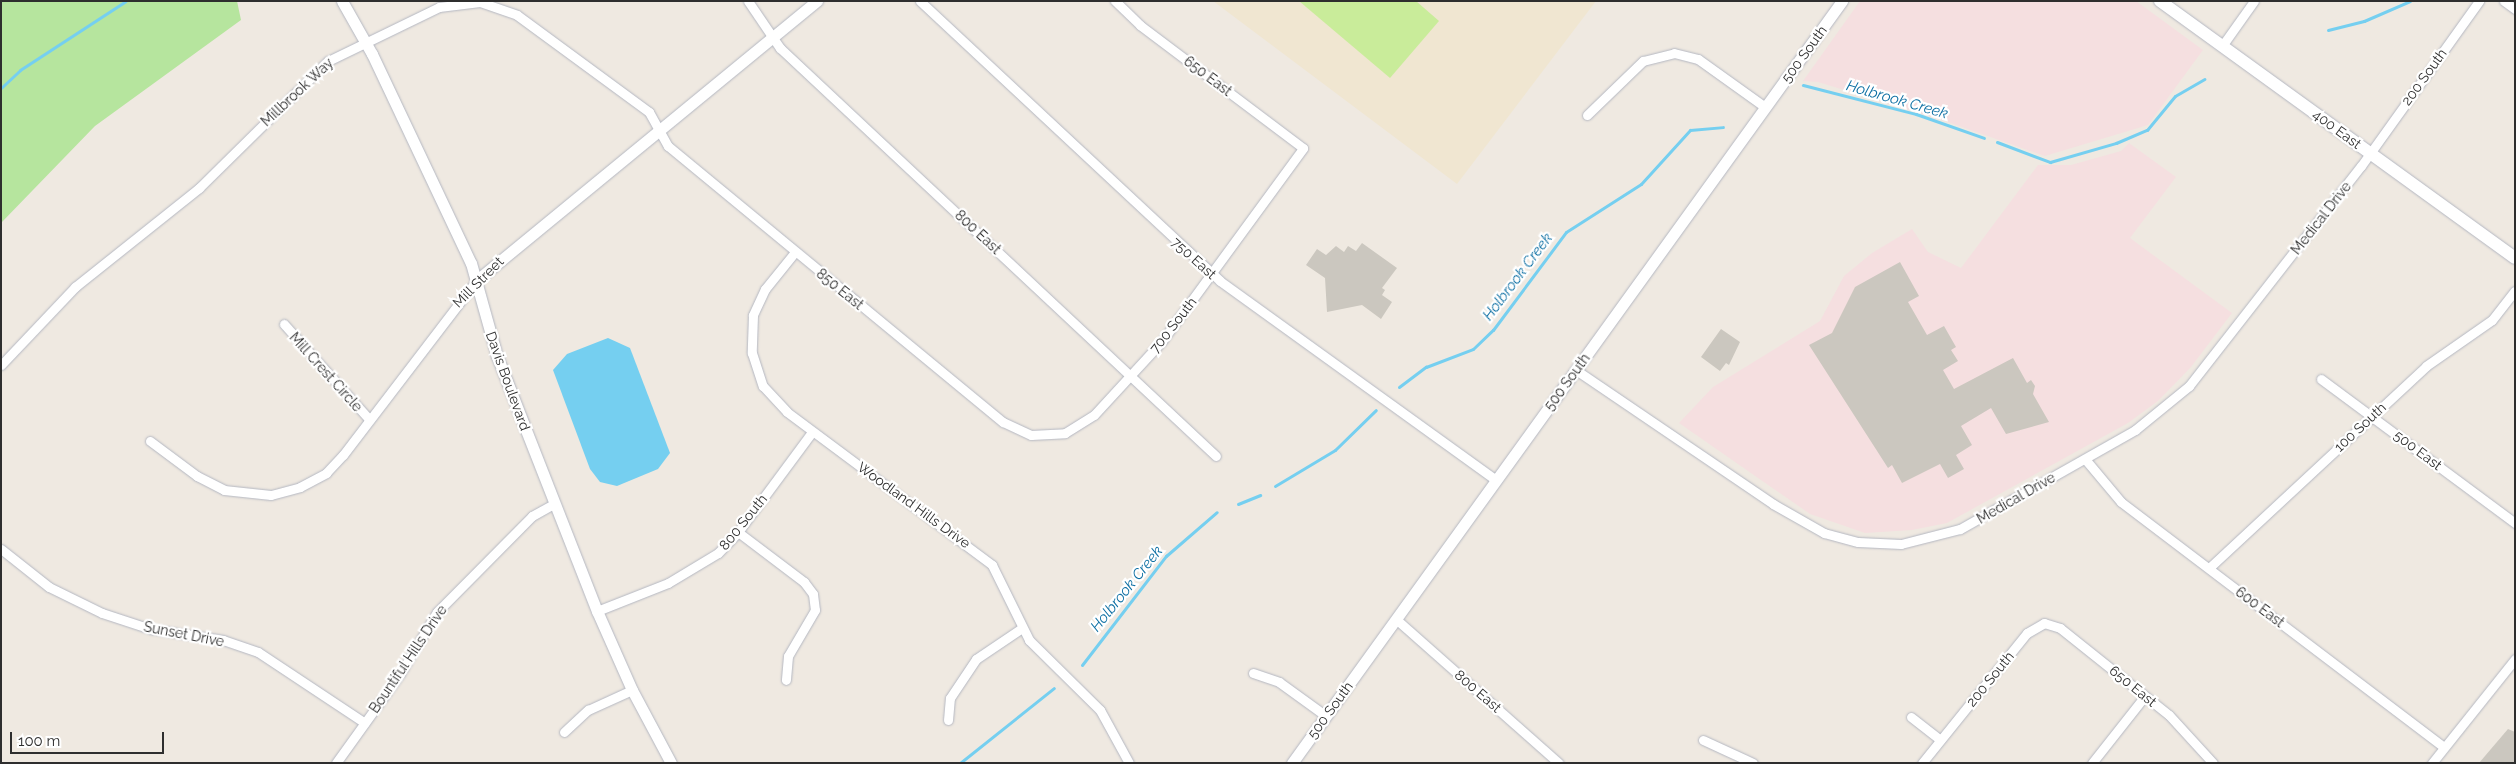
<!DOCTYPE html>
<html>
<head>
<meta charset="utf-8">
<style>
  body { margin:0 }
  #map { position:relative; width:2516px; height:764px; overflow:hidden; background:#efe9e1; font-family:Raleway,sans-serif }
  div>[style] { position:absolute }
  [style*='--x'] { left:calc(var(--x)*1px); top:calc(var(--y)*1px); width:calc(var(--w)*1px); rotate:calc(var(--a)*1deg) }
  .education>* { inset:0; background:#f0e6d1 }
  .medical>* { inset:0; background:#f5dfe0 }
  .green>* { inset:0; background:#b6e59e }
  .pitch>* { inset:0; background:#c9ec9a }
  .water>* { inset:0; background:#75cff0 }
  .stream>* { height:3px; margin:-1.5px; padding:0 1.5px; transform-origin:1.5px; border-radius:1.5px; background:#75cff0 }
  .building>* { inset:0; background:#cbc7bf }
  .roads { filter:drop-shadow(0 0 1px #b4b7c1) drop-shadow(0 0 1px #b4b7c1) }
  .minor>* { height:9px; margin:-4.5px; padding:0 4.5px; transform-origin:4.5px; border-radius:4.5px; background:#fff }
  .tertiary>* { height:11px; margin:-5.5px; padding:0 5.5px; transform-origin:5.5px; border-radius:5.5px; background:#fff }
  .secondary>* { height:12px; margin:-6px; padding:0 6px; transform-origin:6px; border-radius:6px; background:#fff }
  span { translate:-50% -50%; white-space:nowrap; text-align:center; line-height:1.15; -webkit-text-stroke:4.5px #fff; paint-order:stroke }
  .street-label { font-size:14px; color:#2e2e2e }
  .water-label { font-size:15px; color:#0d6fa3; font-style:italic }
  .frame { position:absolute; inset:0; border:2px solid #2e2e2e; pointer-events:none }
  .scale { position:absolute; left:10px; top:732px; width:154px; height:22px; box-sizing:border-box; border:2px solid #2e2e2e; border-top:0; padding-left:6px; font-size:15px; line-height:18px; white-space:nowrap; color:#2e2e2e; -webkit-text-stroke:4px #fff; paint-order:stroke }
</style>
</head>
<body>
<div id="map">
  <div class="education">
    <div style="clip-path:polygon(1213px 1px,1596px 1px,1457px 184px)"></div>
  </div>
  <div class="medical">
    <div style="clip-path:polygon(1860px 1px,2136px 1px,2203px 50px,2148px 125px,2045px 156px,1942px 120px,1818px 82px,1803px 81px)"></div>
    <div style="clip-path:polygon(2129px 143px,2176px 177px,2130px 238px,2232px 313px,2191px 367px,2158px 401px,2128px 423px,1947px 523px,1912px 530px,1865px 533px,1810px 514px,1679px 423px,1713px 387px,1820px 321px,1844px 276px,1872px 253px,1912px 229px,1928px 252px,1961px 268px,2038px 165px,2071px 165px,2121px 151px)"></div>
  </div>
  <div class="green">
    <div style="clip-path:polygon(1px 1px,237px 1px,241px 20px,95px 126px,1px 223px)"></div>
  </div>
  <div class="pitch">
    <div style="clip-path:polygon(1299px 1px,1416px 1px,1439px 21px,1390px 78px)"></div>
  </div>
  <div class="water">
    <div style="clip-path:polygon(608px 338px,630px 348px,670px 453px,658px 469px,617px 486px,600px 482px,590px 469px,553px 370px,567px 354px)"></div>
  </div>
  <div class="stream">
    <div style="--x:2328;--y:30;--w:37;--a:-14"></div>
    <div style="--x:2364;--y:21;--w:50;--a:-23.5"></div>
    <div style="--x:1803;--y:85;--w:117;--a:14.4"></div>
    <div style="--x:1916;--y:114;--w:72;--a:19.4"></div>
    <div style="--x:1;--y:88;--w:26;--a:-43"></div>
    <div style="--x:20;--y:70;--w:126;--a:-33.1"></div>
    <div style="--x:1997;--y:142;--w:57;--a:20.7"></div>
    <div style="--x:2050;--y:162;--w:69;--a:-16.1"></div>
    <div style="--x:2116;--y:143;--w:34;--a:-23"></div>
    <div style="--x:2147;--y:130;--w:44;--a:-50.5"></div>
    <div style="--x:2175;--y:96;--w:34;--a:-30"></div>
    <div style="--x:1399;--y:387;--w:34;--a:-37"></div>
    <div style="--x:1426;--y:367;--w:50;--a:-21"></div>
    <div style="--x:1473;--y:349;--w:28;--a:-44"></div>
    <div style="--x:1493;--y:330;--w:122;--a:-53.3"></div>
    <div style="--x:1566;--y:232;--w:89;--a:-32.6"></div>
    <div style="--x:1641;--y:184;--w:73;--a:-47.8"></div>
    <div style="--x:1690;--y:130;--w:33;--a:-5"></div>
    <div style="--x:1275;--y:486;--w:70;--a:-31"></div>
    <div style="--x:1335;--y:450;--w:57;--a:-44.3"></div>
    <div style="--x:1238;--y:504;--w:24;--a:-22"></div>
    <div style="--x:1082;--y:665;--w:138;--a:-52.4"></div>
    <div style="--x:1166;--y:556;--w:67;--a:-40.8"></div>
    <div style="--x:960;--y:763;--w:120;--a:-38.6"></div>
  </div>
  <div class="building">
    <div style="clip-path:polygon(1362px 243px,1397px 268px,1382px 288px,1385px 290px,1382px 295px,1392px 302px,1381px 319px,1362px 305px,1327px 312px,1325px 278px,1306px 265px,1317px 249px,1326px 255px,1336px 246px,1344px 252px,1348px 246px,1356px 251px)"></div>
    <div style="clip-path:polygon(1900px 262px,1919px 296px,1908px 302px,1927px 335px,1944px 326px,1956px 347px,1951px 350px,1958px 361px,1943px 370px,1954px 389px,2013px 358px,2027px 383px,2031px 380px,2035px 386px,2033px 394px,2049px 422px,2006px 434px,1991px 408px,1961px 426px,1972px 445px,1956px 455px,1964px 469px,1948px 478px,1940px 464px,1902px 483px,1892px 465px,1888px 468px,1809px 345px,1832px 333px,1855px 287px)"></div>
    <div style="clip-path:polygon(1721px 329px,1740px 342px,1729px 365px,1726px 363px,1720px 371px,1701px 357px)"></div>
    <div style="clip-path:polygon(2508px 729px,2515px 732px,2515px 763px,2479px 763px)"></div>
  </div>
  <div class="roads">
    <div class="minor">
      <div style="--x:748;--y:1;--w:57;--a:55.8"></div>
      <div style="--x:780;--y:48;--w:597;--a:43.1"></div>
      <div style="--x:920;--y:1;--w:410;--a:43"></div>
      <div style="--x:1220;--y:281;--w:340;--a:35.8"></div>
      <div style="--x:2504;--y:1;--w:14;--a:36"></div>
      <div style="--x:2222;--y:46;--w:55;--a:-54.6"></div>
      <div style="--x:1587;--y:115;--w:78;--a:-44"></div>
      <div style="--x:1643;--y:61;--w:32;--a:-14"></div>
      <div style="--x:1674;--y:53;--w:25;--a:14"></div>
      <div style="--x:1698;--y:59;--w:82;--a:35.6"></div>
      <div style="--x:795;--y:252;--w:48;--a:129"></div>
      <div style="--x:765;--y:289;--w:29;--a:115"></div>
      <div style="--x:753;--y:315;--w:38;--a:92"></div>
      <div style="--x:752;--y:353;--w:35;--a:72"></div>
      <div style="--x:763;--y:386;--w:35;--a:47"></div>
      <div style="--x:787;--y:412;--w:256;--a:36.7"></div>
      <div style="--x:992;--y:565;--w:84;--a:63.7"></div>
      <div style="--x:1029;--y:640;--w:100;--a:44.6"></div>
      <div style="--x:1100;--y:710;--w:60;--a:61.3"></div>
      <div style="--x:284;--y:324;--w:127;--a:48.2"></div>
      <div style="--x:1;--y:365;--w:108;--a:-46.5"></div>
      <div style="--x:75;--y:287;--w:159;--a:-38.6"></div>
      <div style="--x:199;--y:188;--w:181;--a:-44.6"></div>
      <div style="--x:328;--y:61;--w:123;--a:-25.9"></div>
      <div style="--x:439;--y:7;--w:41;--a:-7"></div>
      <div style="--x:480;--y:2;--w:39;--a:19"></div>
      <div style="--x:517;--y:15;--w:164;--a:36.3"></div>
      <div style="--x:649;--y:112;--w:39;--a:61"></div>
      <div style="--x:668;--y:146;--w:434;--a:39.5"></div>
      <div style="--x:1003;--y:422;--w:31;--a:25"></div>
      <div style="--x:1031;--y:435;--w:34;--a:-3"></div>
      <div style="--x:1065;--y:433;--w:34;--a:-32"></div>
      <div style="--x:1094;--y:415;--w:100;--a:-47.4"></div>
      <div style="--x:1162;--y:341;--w:239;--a:-53.8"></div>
      <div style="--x:1303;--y:148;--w:204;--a:-143"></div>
      <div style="--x:1140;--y:25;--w:35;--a:-136"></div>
      <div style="--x:1576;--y:370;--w:238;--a:34.2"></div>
      <div style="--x:1773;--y:504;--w:59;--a:29.6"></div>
      <div style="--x:1824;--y:533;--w:35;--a:15"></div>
      <div style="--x:1858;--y:542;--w:43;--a:2.7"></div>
      <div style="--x:1901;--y:544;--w:61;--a:-14.3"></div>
      <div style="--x:1960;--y:529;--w:201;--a:-29.5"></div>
      <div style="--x:2135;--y:430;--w:70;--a:-39.2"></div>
      <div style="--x:2189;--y:386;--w:279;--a:-52"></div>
      <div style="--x:2361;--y:166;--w:203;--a:-54.4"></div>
      <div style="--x:2321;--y:379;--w:242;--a:36.6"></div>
      <div style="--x:150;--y:441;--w:59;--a:36.7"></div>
      <div style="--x:197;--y:476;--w:30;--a:27"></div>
      <div style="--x:224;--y:490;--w:47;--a:6.1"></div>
      <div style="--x:271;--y:495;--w:30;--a:-15"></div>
      <div style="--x:300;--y:487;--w:30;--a:-28"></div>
      <div style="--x:326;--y:473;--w:25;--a:-47"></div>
      <div style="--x:343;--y:455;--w:220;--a:-52.6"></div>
      <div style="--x:2085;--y:459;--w:56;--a:50.1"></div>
      <div style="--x:2121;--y:502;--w:405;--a:37.2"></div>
      <div style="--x:738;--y:532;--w:83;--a:37.1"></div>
      <div style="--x:804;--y:582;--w:15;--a:53"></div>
      <div style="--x:813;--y:594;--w:16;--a:83"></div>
      <div style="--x:815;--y:610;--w:53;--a:120.4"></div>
      <div style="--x:788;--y:656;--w:24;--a:95"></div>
      <div style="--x:1;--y:549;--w:61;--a:38.4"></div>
      <div style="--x:49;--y:587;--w:59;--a:26.1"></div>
      <div style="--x:102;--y:613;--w:52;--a:18.1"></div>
      <div style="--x:151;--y:629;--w:73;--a:8.7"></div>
      <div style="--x:223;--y:640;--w:37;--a:19"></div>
      <div style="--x:258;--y:652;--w:128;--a:33.6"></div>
      <div style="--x:2209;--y:568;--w:296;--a:-42.9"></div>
      <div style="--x:2426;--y:366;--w:80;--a:-34.9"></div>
      <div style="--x:2492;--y:320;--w:37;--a:-52"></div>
      <div style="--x:597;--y:611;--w:76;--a:-21.5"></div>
      <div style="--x:668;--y:583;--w:58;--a:-31"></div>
      <div style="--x:718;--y:553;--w:29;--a:-46"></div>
      <div style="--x:738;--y:532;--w:124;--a:-53.5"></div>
      <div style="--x:1396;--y:619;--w:217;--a:41.5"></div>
      <div style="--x:1253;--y:673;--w:28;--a:19"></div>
      <div style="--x:1279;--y:682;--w:58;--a:35.9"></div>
      <div style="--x:1911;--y:717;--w:37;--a:38"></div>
      <div style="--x:948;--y:720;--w:22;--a:-85"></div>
      <div style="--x:950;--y:698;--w:47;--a:-56.3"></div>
      <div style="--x:976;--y:659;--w:55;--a:-34"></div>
      <div style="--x:564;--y:732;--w:33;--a:-43"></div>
      <div style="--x:588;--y:710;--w:48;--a:-24.4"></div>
      <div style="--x:1703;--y:740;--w:55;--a:24.7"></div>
      <div style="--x:336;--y:763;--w:110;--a:-54.3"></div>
      <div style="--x:400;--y:674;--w:72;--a:-59.2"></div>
      <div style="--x:437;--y:612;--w:135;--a:-45.3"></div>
      <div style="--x:532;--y:516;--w:26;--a:-29"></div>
      <div style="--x:1922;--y:763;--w:167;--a:-51.1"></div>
      <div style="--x:2027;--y:633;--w:20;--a:-30"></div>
      <div style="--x:2044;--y:623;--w:17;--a:17"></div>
      <div style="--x:2060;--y:628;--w:139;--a:38.6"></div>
      <div style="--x:2169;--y:715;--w:65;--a:47.5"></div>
      <div style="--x:2092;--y:763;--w:85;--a:-51.7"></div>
      <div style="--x:2432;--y:763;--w:133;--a:-51.4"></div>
    </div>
    <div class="tertiary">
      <div style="--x:342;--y:1;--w:61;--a:60.5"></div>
      <div style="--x:372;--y:54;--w:231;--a:64.7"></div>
      <div style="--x:471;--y:263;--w:97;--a:74.4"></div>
      <div style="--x:497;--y:356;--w:274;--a:68.6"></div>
      <div style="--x:597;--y:611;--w:86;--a:66.1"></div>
      <div style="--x:632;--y:690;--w:83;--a:61.9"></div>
      <div style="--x:477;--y:280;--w:440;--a:-39.4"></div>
      <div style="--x:1292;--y:763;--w:940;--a:-54.18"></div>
    </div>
    <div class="secondary">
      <div style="--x:2160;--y:1;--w:438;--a:35.9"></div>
    </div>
  </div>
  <div class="street-label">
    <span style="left:1804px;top:54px;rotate:-54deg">500 South</span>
    <span style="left:1208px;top:76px;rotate:37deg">650 East</span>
    <span style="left:2424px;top:77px;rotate:-54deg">200 South</span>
    <span style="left:297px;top:92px;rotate:-43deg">Millbrook Way</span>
    <span style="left:2337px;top:129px;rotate:36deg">400 East</span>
    <span style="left:2321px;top:218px;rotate:-52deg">Medical Drive</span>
    <span style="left:978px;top:232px;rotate:43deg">800 East</span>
    <span style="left:1194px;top:258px;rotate:42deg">750 East</span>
    <span style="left:478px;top:282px;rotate:-45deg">Mill Street</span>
    <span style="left:840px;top:289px;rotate:39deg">850 East</span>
    <span style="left:1173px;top:325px;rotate:-52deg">700 South</span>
    <span style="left:326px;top:372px;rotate:48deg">Mill Crest Circle</span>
    <span style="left:508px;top:381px;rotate:70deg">Davis Boulevard</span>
    <span style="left:1567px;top:382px;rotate:-54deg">500 South</span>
    <span style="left:2360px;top:427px;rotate:-43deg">100 South</span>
    <span style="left:2418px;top:450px;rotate:37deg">500 East</span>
    <span style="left:2016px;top:498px;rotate:-30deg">Medical Drive</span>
    <span style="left:914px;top:505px;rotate:36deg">Woodland Hills Drive</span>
    <span style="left:743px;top:522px;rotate:-51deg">800 South</span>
    <span style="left:2260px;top:607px;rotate:37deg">600 East</span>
    <span style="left:184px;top:634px;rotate:11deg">Sunset Drive</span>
    <span style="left:408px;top:659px;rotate:-56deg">Bountiful Hills Drive</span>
    <span style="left:1990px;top:679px;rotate:-51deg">200 South</span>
    <span style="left:2133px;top:686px;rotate:39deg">650 East</span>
    <span style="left:1478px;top:691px;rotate:41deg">800 East</span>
    <span style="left:1330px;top:710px;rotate:-54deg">500 South</span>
  </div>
  <div class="water-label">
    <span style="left:1897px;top:100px;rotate:16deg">Holbrook Creek</span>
    <span style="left:1518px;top:277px;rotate:-53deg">Holbrook Creek</span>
    <span style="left:1127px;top:589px;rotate:-51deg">Holbrook Creek</span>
  </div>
  <div class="frame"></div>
  <div class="scale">100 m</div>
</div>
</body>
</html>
